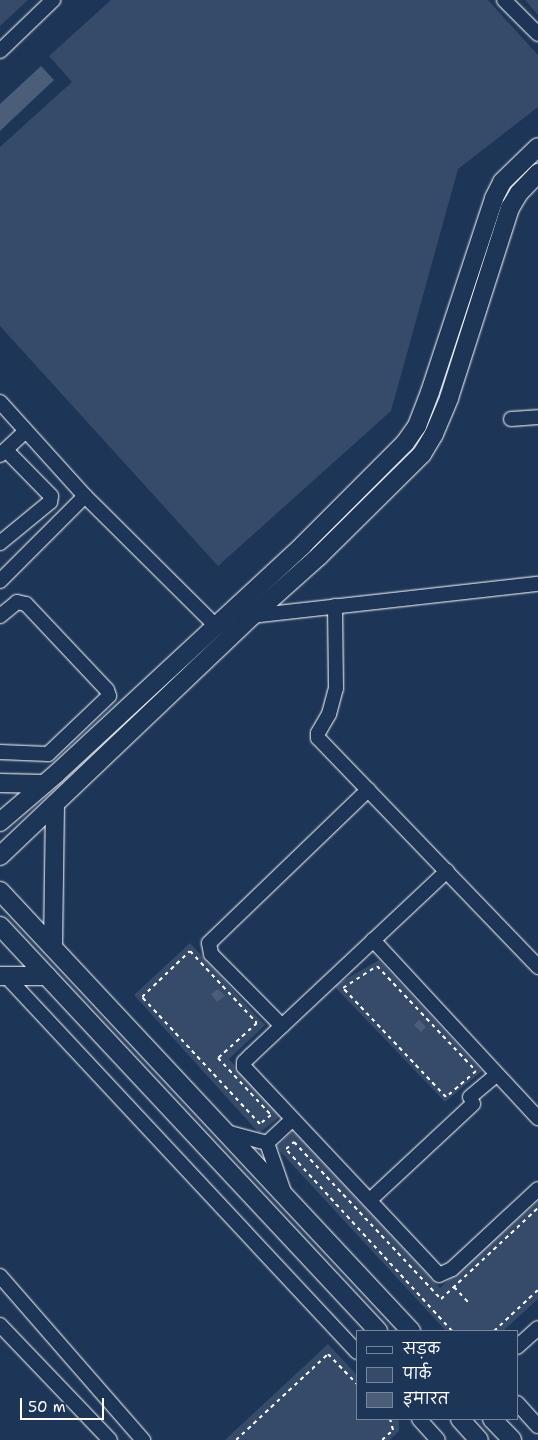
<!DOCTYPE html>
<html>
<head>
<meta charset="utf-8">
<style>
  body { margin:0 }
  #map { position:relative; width:538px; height:1440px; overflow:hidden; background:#1d3557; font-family:"Shantell Sans","Playpen Sans Deva",sans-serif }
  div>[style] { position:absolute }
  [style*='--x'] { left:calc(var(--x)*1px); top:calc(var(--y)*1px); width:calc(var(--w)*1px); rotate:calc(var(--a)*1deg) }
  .green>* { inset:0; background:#364b69 }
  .building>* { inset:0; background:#4a5d79 }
  .path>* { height:2px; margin-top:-1px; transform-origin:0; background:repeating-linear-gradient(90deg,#fff 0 4px,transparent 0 8px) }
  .roads { filter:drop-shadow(0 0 1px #fff) drop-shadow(0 0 1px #fff) }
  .minor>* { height:14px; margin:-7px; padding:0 7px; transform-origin:7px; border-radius:7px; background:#1d3557 }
  .major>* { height:18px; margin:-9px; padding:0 9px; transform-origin:9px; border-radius:9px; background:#1d3557 }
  span { translate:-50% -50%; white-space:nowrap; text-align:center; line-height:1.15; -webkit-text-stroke:4px #1d3557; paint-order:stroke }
  .legend { position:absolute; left:356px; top:1330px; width:162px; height:90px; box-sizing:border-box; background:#1d3557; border:1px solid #77869a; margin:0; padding:6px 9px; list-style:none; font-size:15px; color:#fff }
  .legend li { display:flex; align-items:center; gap:10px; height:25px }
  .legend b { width:25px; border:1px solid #77869a }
  .scale { position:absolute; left:20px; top:1398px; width:84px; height:22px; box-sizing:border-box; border:2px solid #fff; border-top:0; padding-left:6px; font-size:15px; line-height:18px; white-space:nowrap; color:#fff; -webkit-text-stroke:4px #1d3557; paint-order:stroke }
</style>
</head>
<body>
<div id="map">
  <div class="green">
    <div style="clip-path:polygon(0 0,28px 0,0 26px)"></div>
    <div style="clip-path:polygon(111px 0,488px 0,538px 55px,538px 107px,458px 169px,391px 411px,218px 566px,0 326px,0 147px,72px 82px,49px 56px)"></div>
    <div style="clip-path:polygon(525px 0,538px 0,538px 15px)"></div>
    <div style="clip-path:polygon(190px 943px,265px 1025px,229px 1059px,281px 1116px,259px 1133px,134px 995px)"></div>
    <div style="clip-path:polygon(379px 960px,482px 1071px,445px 1102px,334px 986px)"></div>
    <div style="clip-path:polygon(293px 1131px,440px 1288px,538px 1201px,538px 1299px,503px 1331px,446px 1331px,276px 1147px)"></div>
    <div style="clip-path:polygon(328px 1344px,357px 1375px,357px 1419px,399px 1420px,399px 1431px,390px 1440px,225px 1440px)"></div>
  </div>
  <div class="building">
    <div style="clip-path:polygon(41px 66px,54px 80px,0 131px,0 104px)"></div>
    <div style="clip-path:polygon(218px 989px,225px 996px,217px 1002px,211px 994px)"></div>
    <div style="clip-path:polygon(419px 1020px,426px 1027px,421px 1032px,414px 1025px)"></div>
  </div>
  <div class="path">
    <div style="--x:190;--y:951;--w:98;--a:47.1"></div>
    <div style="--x:257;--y:1023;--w:52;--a:138.1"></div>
    <div style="--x:218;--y:1058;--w:78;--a:47.1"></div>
    <div style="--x:271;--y:1115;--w:14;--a:141"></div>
    <div style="--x:260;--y:1124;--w:173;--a:-132.9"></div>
    <div style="--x:142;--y:997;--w:66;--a:-43.8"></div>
    <div style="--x:377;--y:966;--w:144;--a:46.7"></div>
    <div style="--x:476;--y:1071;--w:40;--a:139"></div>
    <div style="--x:446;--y:1097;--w:150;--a:-133.4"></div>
    <div style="--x:343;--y:988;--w:40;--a:-32.9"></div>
    <div style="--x:454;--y:1287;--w:22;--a:47"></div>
    <div style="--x:452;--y:1331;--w:246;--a:-132.4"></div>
    <div style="--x:286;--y:1149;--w:11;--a:-41"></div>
    <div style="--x:294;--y:1142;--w:215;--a:46.9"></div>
    <div style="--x:441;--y:1299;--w:133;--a:-43.2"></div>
    <div style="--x:494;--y:1331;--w:60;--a:-43"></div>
    <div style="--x:236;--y:1440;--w:126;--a:-43.1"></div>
    <div style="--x:328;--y:1354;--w:42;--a:46"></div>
    <div style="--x:382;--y:1440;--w:15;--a:-42"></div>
    <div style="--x:393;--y:1430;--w:11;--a:-105"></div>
  </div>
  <div class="roads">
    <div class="minor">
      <div style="--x:504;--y:0;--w:48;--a:45"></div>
      <div style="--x:0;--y:51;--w:74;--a:-43.9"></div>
      <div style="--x:0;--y:402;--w:127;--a:47.9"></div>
      <div style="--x:85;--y:496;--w:185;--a:44.8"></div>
      <div style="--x:216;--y:626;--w:9;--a:-18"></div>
      <div style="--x:511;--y:419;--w:27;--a:-4"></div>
      <div style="--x:0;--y:455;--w:35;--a:-43"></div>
      <div style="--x:0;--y:543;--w:65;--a:-39.4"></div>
      <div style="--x:50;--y:502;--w:6;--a:-81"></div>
      <div style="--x:51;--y:496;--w:64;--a:-134.4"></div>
      <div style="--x:0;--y:581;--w:120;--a:-45"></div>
      <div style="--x:335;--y:606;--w:82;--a:89.3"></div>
      <div style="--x:336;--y:688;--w:27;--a:105"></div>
      <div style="--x:329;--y:714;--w:22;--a:120"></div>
      <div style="--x:318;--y:733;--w:5;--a:90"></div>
      <div style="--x:318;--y:738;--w:318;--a:46.1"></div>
      <div style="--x:0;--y:616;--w:22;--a:-39"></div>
      <div style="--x:17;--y:602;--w:9;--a:13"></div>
      <div style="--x:26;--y:604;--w:118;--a:46.7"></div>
      <div style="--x:107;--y:690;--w:6;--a:72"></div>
      <div style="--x:109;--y:696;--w:84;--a:136.4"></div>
      <div style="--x:48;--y:754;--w:48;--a:-177.6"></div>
      <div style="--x:251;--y:616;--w:289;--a:-6.4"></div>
      <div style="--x:447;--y:871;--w:270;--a:136.8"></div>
      <div style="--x:250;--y:1056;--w:8;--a:135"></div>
      <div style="--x:244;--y:1062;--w:5;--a:90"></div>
      <div style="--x:244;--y:1067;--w:285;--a:46.8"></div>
      <div style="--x:439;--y:1275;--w:14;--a:-25"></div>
      <div style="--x:452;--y:1269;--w:117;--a:-42.9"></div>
      <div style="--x:373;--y:940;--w:243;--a:47.2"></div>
      <div style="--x:7;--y:977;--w:513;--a:46.97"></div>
      <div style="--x:282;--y:1026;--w:101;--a:-134.6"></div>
      <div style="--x:211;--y:954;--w:11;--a:-100"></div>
      <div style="--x:209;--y:943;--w:221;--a:-43.9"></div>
      <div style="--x:470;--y:1097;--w:35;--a:-40"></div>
      <div style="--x:226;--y:1132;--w:42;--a:15"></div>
      <div style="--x:267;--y:1143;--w:52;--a:70.9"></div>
      <div style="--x:267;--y:1143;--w:34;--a:-43"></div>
      <div style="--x:370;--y:1200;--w:141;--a:-43"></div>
      <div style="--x:0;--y:1276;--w:218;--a:48.9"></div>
      <div style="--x:0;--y:1325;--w:159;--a:46.3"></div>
      <div style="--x:517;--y:1347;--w:28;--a:-42"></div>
      <div style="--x:517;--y:1403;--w:31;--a:48"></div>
      <div style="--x:419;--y:1419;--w:28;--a:48"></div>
    </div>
    <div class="major">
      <div style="--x:0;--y:783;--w:44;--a:1.3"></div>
      <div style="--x:0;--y:822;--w:74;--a:-40.6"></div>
      <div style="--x:56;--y:774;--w:337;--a:-42.8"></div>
      <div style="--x:303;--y:545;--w:144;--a:-45"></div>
      <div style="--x:405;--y:443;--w:21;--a:-55"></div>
      <div style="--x:417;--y:426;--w:36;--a:-69"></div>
      <div style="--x:430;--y:392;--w:204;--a:-71.7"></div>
      <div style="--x:494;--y:198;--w:18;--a:-63"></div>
      <div style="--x:502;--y:182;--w:50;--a:-44.2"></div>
      <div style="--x:0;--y:856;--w:348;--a:-43.6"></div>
      <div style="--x:252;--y:616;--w:90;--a:-41.8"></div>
      <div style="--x:319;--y:556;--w:145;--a:-44.7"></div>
      <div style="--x:422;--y:454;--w:23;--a:-59"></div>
      <div style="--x:434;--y:434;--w:39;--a:-67"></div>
      <div style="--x:449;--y:398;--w:200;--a:-72.2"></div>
      <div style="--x:510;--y:208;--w:17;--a:-59"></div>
      <div style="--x:519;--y:193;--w:28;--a:-46"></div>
      <div style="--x:0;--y:891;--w:602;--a:46.95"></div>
      <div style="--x:0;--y:926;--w:554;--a:46.97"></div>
      <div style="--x:53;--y:947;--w:143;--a:-89.2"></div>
      <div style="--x:0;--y:976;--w:47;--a:0"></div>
      <div style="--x:460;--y:1419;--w:28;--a:48"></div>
      <div style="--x:492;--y:1419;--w:29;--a:46"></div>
    </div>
  </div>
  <ul class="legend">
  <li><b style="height:6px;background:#1d3557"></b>सड़क</li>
  <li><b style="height:14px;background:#364b69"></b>पार्क</li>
  <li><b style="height:14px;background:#4a5d79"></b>इमारत</li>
  </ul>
  <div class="scale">50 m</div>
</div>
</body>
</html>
